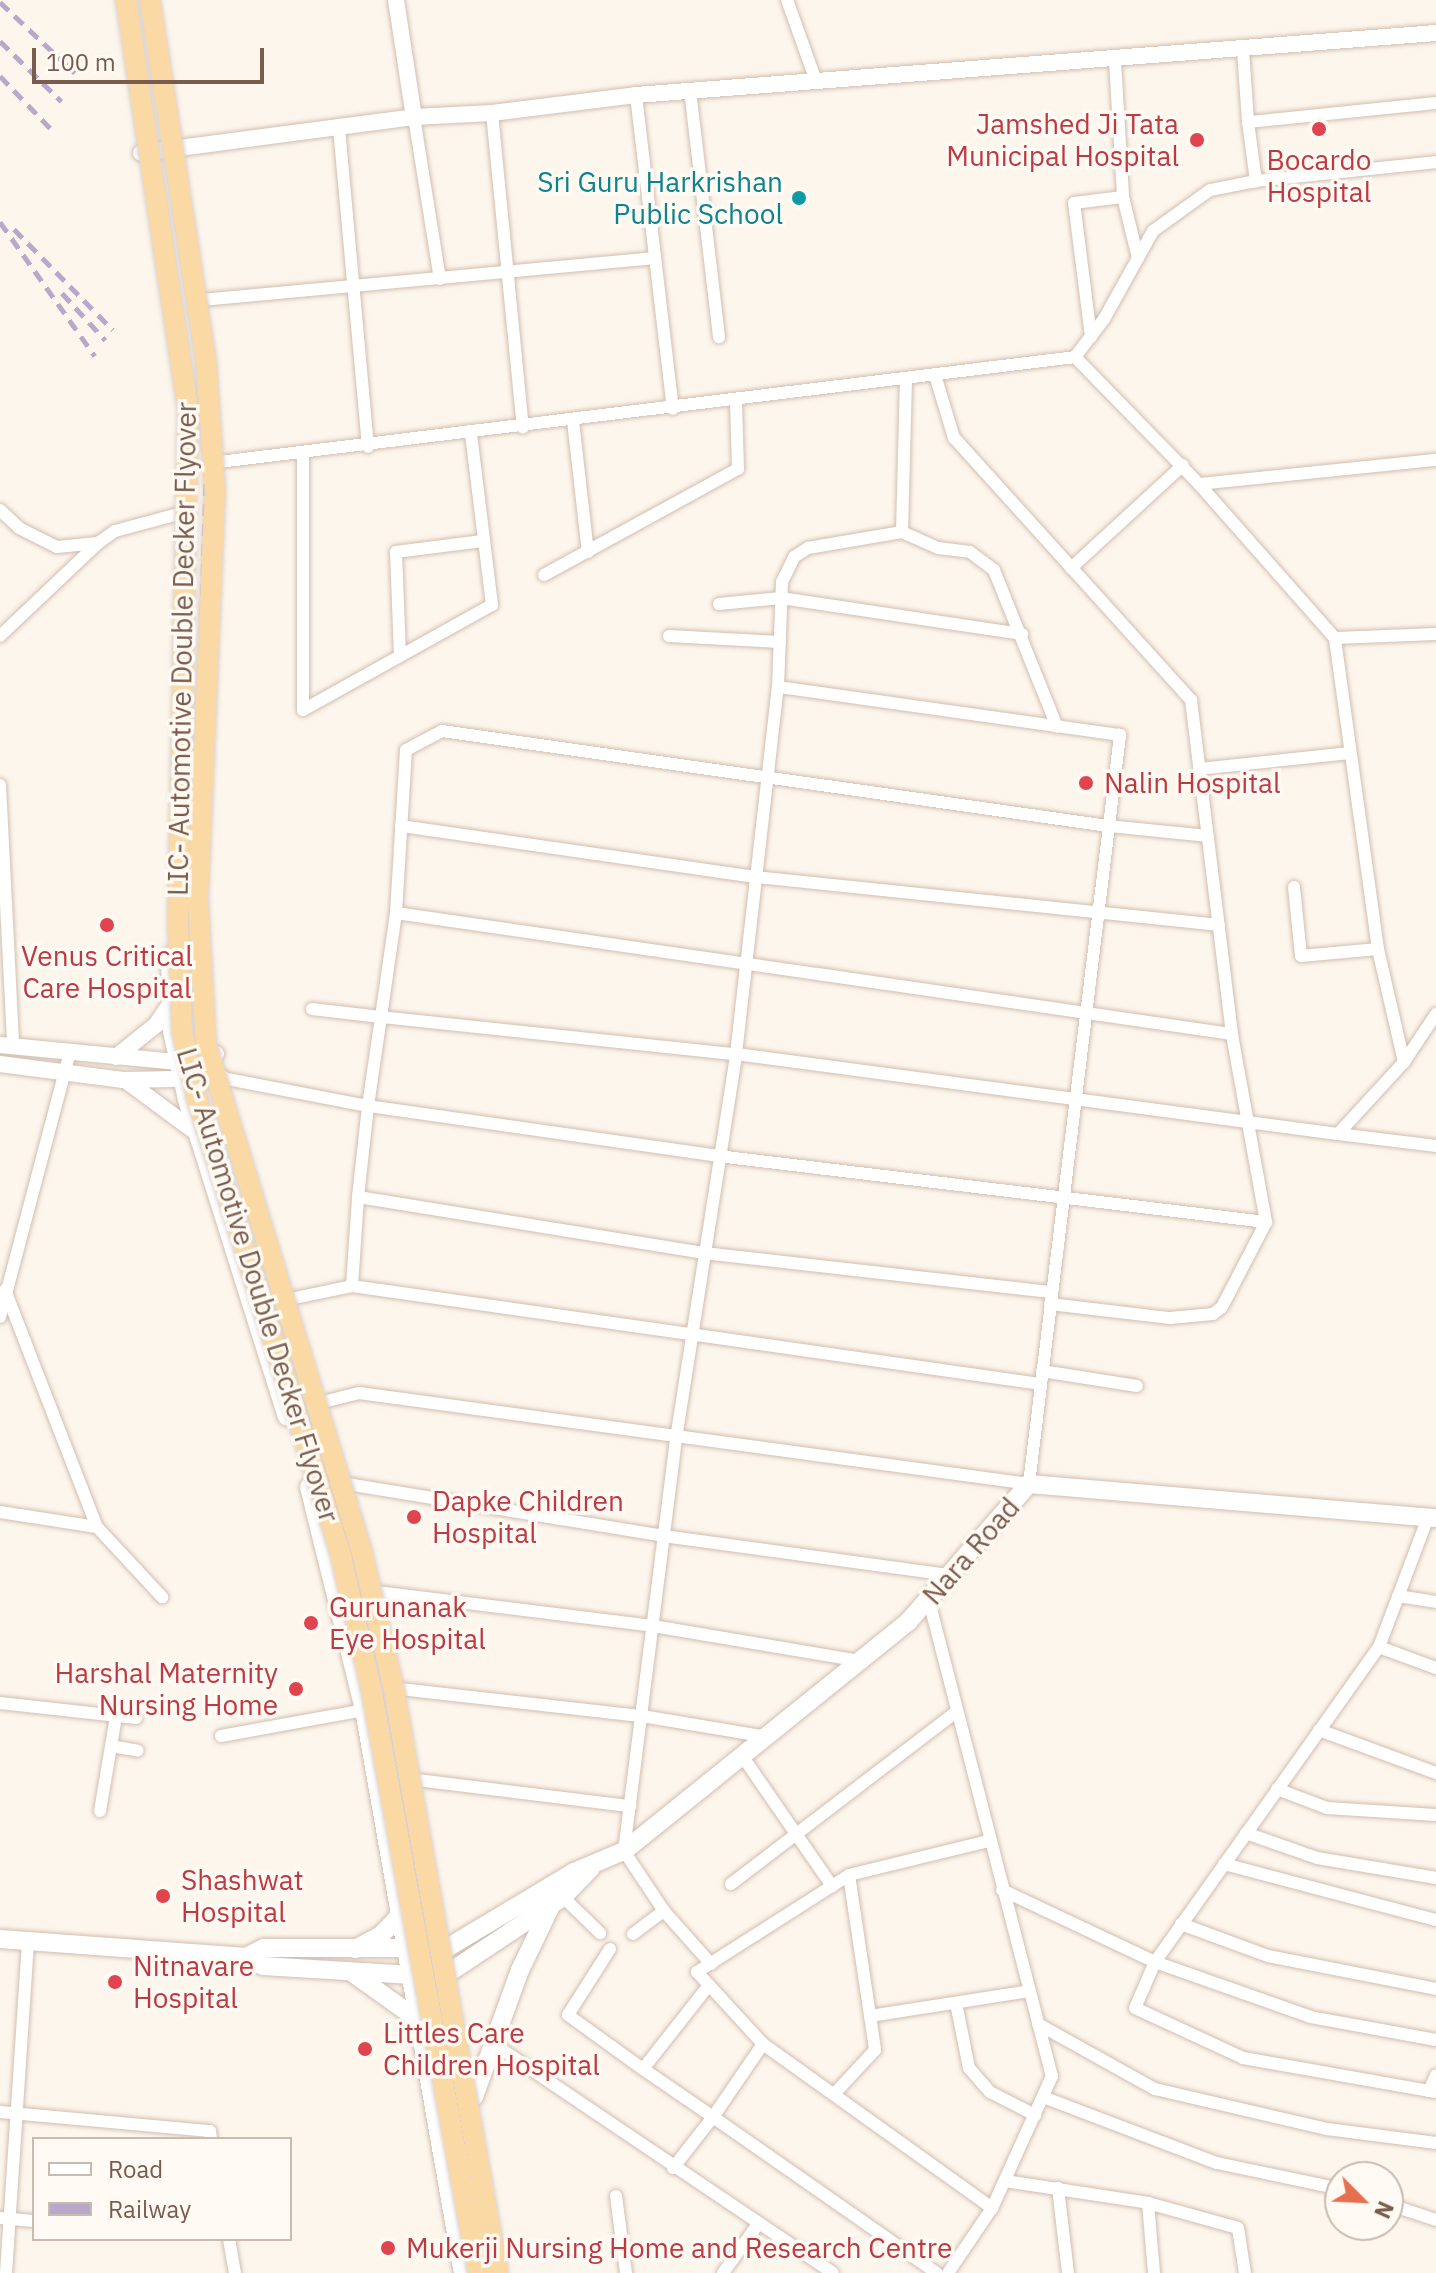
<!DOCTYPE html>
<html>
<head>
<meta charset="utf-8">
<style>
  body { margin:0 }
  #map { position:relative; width:1436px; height:2273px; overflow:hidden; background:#fdf6ec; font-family:"IBM Plex Sans",sans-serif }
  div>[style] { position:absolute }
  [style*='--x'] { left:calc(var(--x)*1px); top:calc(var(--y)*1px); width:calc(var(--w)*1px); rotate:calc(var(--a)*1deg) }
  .roads { filter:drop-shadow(0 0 2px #d1beb0) drop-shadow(0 0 2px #d1beb0) }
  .minor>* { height:12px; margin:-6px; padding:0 6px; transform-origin:6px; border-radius:6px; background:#fff }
  .tertiary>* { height:16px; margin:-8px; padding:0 8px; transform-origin:8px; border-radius:8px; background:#fff }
  .secondary>* { height:18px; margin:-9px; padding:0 9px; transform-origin:9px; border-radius:9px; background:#fff }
  .rail>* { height:5px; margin-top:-2.5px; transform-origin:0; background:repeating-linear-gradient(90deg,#b9a8c9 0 12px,transparent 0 20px) }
  .bridges { filter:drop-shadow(0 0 2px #dad1cd) drop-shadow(0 0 2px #dad1cd) }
  .primary-bridge>* { height:20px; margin:-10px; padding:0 10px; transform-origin:10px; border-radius:10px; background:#fbd9a5 }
  .dots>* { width:22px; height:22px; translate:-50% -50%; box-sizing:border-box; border:4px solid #fffaf3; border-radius:50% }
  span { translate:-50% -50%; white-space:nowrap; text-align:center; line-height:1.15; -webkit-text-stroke:7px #fffaf3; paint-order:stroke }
  .health-label { font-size:28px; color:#be3a42 }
  .right { translate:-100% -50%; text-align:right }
  .left { translate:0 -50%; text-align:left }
  .culture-label { font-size:28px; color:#0d838f }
  .street-label { font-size:28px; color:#7a5c4d }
  .legend { position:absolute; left:32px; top:2137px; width:260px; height:104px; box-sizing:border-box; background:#fffaf3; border:2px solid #cabbb1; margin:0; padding:10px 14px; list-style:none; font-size:24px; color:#7a5c4d }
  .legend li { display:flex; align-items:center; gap:16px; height:40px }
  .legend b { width:40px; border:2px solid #cabbb1 }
  .north { position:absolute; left:1324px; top:2161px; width:80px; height:80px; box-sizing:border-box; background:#fffaf3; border:2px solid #cabbb1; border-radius:50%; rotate:114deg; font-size:22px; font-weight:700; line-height:32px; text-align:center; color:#7a5c4d }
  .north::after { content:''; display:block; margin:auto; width:28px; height:36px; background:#e76f51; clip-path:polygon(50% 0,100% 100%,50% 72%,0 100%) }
  .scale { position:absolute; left:32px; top:48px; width:232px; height:36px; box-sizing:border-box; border:4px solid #7a5c4d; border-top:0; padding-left:10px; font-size:24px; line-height:28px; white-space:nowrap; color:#7a5c4d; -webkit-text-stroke:6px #fffaf3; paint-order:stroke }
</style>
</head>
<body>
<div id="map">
  <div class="roads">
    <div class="minor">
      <div style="--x:787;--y:0;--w:86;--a:70.3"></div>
      <div style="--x:1243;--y:50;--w:72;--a:86"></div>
      <div style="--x:1115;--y:61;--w:136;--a:86.6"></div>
      <div style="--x:690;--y:90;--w:249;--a:83.3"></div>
      <div style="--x:636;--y:95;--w:316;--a:83.3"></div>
      <div style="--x:1436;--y:103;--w:189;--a:174.2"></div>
      <div style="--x:1248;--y:122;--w:60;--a:82.3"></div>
      <div style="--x:1256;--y:181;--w:47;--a:168.9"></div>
      <div style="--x:1210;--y:190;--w:70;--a:144.3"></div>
      <div style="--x:1153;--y:231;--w:101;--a:119.1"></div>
      <div style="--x:1104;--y:319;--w:48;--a:127.3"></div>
      <div style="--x:1075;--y:357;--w:177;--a:45.7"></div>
      <div style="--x:1199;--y:484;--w:238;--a:-5.8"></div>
      <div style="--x:492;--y:113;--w:316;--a:84.4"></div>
      <div style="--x:414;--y:117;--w:164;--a:80.9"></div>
      <div style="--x:339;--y:128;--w:320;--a:84.8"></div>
      <div style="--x:1256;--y:181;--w:181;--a:-6"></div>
      <div style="--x:202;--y:300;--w:455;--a:-5.3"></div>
      <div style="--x:1091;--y:337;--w:135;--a:-97.2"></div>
      <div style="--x:1074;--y:203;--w:49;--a:-7"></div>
      <div style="--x:1123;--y:197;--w:63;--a:76.2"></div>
      <div style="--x:573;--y:421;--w:132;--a:83.5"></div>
      <div style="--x:303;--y:454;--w:256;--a:90"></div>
      <div style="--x:303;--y:710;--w:216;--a:-29.1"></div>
      <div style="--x:492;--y:605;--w:172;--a:-97"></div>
      <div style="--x:219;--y:462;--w:862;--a:-6.99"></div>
      <div style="--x:1199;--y:484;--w:205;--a:48.6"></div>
      <div style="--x:1335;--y:638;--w:101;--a:-2.3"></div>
      <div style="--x:0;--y:510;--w:26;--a:43"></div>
      <div style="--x:19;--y:528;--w:42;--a:26.6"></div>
      <div style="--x:57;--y:547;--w:41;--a:-5.6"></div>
      <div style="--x:98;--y:543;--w:21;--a:-35"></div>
      <div style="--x:115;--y:531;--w:69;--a:-15"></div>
      <div style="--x:902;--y:532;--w:39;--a:24"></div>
      <div style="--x:938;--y:548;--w:32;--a:7"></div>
      <div style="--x:970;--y:552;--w:30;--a:37"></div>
      <div style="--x:994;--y:570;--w:169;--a:68.1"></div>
      <div style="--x:1071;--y:568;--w:152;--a:-42.6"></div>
      <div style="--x:544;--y:575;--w:221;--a:-28.7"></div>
      <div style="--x:738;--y:469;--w:69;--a:-91.7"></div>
      <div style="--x:719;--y:604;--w:62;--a:-5.5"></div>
      <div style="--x:781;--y:598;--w:244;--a:8.5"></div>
      <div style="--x:0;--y:636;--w:135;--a:-43.5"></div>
      <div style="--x:669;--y:636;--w:111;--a:3.1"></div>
      <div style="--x:400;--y:656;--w:104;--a:-92.2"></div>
      <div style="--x:396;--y:552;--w:87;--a:-7.3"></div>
      <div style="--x:1199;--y:769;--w:150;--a:-6.1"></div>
      <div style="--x:0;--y:785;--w:261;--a:87.1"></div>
      <div style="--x:401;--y:826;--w:359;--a:8.2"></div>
      <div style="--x:756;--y:877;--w:465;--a:5.9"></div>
      <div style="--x:1294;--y:887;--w:69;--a:84.2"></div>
      <div style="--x:1301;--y:956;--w:77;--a:-5.2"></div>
      <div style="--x:396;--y:913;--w:163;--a:-86.5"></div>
      <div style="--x:406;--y:750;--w:41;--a:-27.8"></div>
      <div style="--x:442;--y:731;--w:673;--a:8.12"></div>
      <div style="--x:1108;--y:826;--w:100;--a:5.7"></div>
      <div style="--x:312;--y:1009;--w:69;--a:6.6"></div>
      <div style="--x:381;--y:1017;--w:105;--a:-81.8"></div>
      <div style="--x:396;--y:913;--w:845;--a:8.24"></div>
      <div style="--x:1232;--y:1034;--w:337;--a:-97"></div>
      <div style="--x:1191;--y:700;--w:353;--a:-132.1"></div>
      <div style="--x:954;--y:438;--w:66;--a:-106.8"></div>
      <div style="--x:1404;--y:1062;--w:58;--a:-56.3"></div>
      <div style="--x:222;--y:1078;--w:149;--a:10.9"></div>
      <div style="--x:368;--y:1106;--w:90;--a:-81.7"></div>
      <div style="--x:381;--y:1017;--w:357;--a:6"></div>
      <div style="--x:736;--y:1054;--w:607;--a:7.57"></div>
      <div style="--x:1338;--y:1134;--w:98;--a:-47.5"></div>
      <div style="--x:1404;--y:1062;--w:116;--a:-103"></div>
      <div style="--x:1378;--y:949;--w:314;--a:-97.9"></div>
      <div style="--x:1338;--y:1134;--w:99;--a:7"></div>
      <div style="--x:358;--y:1197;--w:92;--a:-83.7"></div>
      <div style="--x:368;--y:1106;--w:354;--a:8.1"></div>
      <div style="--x:718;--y:1156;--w:552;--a:6.87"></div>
      <div style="--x:1266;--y:1222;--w:191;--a:-100.3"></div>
      <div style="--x:352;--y:1286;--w:89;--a:-86.1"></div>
      <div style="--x:358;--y:1197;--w:350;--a:9.2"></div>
      <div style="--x:703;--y:1253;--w:350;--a:6.4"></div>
      <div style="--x:5;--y:1290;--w:254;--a:68.8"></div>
      <div style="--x:97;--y:1527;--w:96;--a:47.1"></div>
      <div style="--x:290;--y:1299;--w:63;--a:-11.8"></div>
      <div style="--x:352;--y:1286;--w:696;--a:8.1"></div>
      <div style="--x:1050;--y:1304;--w:121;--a:6.7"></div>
      <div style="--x:1170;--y:1318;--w:43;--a:-5.3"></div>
      <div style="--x:1213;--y:1314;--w:11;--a:-38"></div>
      <div style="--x:1222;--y:1307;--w:96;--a:-62.6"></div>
      <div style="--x:0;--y:1317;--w:274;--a:-75.2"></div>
      <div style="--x:1042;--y:1371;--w:96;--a:9"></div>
      <div style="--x:311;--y:1405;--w:49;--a:-14"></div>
      <div style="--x:359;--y:1393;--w:676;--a:7.73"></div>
      <div style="--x:1029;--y:1484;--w:755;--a:-83.07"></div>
      <div style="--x:1120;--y:735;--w:345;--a:-172"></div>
      <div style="--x:347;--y:1484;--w:321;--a:9.3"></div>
      <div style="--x:664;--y:1536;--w:288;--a:7.8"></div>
      <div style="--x:0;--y:1512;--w:98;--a:8.8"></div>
      <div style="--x:377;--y:1592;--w:278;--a:7"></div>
      <div style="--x:653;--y:1626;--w:211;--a:9.6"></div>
      <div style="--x:1398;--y:1596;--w:38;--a:9"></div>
      <div style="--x:929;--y:1601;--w:491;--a:75.5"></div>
      <div style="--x:1052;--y:2076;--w:145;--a:114.4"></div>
      <div style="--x:992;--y:2208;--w:78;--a:124.1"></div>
      <div style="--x:1379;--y:1647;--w:61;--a:20.2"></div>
      <div style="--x:400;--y:1689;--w:244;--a:6.4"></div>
      <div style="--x:642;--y:1716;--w:128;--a:9.5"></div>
      <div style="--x:0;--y:1703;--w:137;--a:6.3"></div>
      <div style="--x:1319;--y:1730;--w:125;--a:20.2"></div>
      <div style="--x:221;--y:1736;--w:145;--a:-10.3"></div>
      <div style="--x:111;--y:1746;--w:27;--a:10"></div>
      <div style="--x:743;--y:1757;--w:157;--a:55.4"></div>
      <div style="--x:417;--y:1780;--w:215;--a:7"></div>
      <div style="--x:1277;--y:1789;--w:53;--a:20.8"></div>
      <div style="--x:1327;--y:1808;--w:109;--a:3.7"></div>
      <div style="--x:100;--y:1811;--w:96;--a:-80.4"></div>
      <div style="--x:1246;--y:1833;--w:75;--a:19.4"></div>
      <div style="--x:1317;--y:1858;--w:121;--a:9.5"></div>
      <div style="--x:1224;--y:1864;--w:219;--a:14.8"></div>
      <div style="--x:849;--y:1875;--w:144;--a:-13.7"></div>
      <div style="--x:731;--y:1884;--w:282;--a:-37.4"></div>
      <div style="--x:1002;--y:1890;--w:169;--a:25.2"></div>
      <div style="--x:1155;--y:1962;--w:387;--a:-54.6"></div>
      <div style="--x:1379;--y:1647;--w:139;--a:-69.3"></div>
      <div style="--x:563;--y:1897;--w:52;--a:44.2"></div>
      <div style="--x:1181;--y:1924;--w:93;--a:20.2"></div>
      <div style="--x:1268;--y:1956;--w:171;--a:11.1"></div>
      <div style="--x:633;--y:1934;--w:39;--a:-37"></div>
      <div style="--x:610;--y:1949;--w:78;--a:122.5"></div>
      <div style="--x:568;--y:2015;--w:92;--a:35.8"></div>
      <div style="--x:643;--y:2069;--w:85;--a:34.4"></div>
      <div style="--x:713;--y:2117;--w:88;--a:-55.6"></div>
      <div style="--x:763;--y:2044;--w:282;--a:35.6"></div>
      <div style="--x:711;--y:1964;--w:71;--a:-131.6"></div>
      <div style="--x:664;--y:1911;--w:72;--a:-123.7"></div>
      <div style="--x:624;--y:1851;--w:415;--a:-82.8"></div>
      <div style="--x:676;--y:1439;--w:390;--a:-81.1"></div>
      <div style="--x:736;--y:1054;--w:369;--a:-83.5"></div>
      <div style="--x:778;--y:687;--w:105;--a:-87.8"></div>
      <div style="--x:782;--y:582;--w:28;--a:-64"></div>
      <div style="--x:794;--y:557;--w:17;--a:-33"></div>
      <div style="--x:808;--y:548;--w:95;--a:-9.7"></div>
      <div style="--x:902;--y:532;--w:153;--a:-88.5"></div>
      <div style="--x:956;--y:2003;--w:66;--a:78.7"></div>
      <div style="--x:969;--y:2068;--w:32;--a:49"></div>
      <div style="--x:990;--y:2092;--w:51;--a:27.1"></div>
      <div style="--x:870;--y:2016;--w:161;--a:-8.9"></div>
      <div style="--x:1038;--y:2024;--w:134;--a:29.1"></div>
      <div style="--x:1155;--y:2089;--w:177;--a:13.1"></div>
      <div style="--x:1327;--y:2129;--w:110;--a:7.3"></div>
      <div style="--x:1436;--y:2040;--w:127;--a:-169.6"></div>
      <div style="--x:1311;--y:2017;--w:165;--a:-160.6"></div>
      <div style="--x:1155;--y:1962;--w:50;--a:113.5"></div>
      <div style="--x:1135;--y:2008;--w:119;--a:24.8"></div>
      <div style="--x:1243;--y:2058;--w:196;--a:10"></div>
      <div style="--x:492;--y:2043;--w:411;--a:34"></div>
      <div style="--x:763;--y:2044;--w:98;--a:-132.5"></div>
      <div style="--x:697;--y:1972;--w:180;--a:-32.5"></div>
      <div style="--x:849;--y:1875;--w:177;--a:81.5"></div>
      <div style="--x:875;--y:2050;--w:59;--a:132.9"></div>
      <div style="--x:643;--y:2069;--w:107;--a:-51.8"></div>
      <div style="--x:1429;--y:2091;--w:17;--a:-66"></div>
      <div style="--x:1043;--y:2097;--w:186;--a:20.8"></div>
      <div style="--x:1217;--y:2163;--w:126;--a:11.9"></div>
      <div style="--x:0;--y:2112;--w:211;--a:5.2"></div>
      <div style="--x:210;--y:2131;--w:8;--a:83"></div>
      <div style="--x:673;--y:2168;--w:65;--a:-51.9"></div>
      <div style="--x:713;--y:2117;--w:273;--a:34.9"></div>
      <div style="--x:1005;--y:2181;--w:145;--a:8.7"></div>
      <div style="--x:1148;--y:2203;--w:70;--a:85.1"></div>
      <div style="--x:1058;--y:2188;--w:86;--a:83.3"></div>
      <div style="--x:616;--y:2196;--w:78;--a:82.6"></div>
      <div style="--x:1148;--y:2203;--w:93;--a:15.5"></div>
      <div style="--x:1238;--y:2228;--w:46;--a:81.2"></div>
      <div style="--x:1388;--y:2204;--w:51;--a:18.4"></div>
      <div style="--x:0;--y:2218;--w:34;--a:5"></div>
      <div style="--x:229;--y:2239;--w:35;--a:80"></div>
      <div style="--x:6;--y:2273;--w:333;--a:-86.2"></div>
      <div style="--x:723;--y:2273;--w:60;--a:-54.5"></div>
    </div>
    <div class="tertiary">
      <div style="--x:396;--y:0;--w:118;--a:81.3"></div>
      <div style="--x:141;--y:153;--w:275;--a:-7.5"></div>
      <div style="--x:414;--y:117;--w:78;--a:-2.9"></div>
      <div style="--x:492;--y:113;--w:145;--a:-7.1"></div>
      <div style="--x:636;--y:95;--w:802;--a:-4.43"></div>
      <div style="--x:0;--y:1045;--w:179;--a:5.5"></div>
      <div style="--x:178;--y:1062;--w:39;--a:-12"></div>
      <div style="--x:116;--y:1057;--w:51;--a:-38.7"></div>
      <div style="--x:156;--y:1025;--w:25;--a:-56"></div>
      <div style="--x:0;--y:1064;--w:124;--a:7.4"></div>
      <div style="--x:123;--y:1080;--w:99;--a:-1.2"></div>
      <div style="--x:128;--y:1082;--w:86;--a:36.5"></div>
    </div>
    <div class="secondary">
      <div style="--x:170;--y:956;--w:75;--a:88.5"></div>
      <div style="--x:172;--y:1031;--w:71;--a:77.7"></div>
      <div style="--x:187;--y:1100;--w:332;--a:72.5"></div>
      <div style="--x:309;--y:1487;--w:230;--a:76.1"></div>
      <div style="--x:364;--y:1710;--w:572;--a:80.03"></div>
      <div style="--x:0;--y:1939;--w:247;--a:4.2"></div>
      <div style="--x:246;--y:1957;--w:19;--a:28"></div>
      <div style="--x:263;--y:1966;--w:149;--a:3.5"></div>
      <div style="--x:412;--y:1975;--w:41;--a:-7"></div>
      <div style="--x:453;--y:1970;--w:132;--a:-33.6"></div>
      <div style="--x:563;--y:1897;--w:40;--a:-46"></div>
      <div style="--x:355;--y:1949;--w:30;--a:-28"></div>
      <div style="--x:381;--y:1935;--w:30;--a:-46"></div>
      <div style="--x:246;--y:1957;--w:20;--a:-27"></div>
      <div style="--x:264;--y:1948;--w:183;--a:0"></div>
      <div style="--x:447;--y:1948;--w:148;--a:-30.9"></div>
      <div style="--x:574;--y:1872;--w:54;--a:-22.8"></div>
      <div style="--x:624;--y:1851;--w:365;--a:-38.9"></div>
      <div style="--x:908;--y:1622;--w:184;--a:-48.8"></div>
      <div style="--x:1029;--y:1484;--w:408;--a:4.8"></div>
      <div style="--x:354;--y:1974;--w:81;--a:35.5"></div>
      <div style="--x:474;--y:2097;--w:135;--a:-70.1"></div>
      <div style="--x:520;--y:1970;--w:69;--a:-64.2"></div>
    </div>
  </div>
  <div class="rail">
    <div style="--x:145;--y:0;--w:376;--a:81.4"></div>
    <div style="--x:201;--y:372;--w:72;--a:85.2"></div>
    <div style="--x:207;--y:444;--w:526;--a:91.74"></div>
    <div style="--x:191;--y:970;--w:88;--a:81.5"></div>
    <div style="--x:204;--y:1057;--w:533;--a:72.86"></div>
    <div style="--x:361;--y:1566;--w:105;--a:76.8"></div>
    <div style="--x:385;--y:1668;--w:615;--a:79.6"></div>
    <div style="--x:0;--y:2;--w:103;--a:43.4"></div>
    <div style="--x:0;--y:41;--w:86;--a:44.5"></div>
    <div style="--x:0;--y:76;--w:74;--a:46.1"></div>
    <div style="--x:0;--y:222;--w:164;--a:54.7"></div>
    <div style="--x:14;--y:229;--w:141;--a:45.6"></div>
    <div style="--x:62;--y:293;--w:64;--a:47.5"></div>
  </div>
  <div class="bridges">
    <div class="primary-bridge">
      <div style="--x:126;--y:0;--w:416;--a:81.4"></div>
      <div style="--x:188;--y:411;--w:512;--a:91.12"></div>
      <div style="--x:178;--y:923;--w:108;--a:87.9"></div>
      <div style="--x:182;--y:1031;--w:70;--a:77.6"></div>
      <div style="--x:197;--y:1099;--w:480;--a:72.5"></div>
      <div style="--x:341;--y:1557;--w:140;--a:77.2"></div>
      <div style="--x:372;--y:1694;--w:589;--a:79.63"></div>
      <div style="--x:150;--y:0;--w:366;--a:81.2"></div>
      <div style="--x:206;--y:362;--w:128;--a:86"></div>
      <div style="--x:215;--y:490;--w:412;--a:92.4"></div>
      <div style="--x:198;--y:902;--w:142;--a:86.8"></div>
      <div style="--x:206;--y:1044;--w:531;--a:72.93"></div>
      <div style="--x:362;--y:1552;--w:142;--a:76.9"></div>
      <div style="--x:394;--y:1690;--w:592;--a:79.89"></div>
    </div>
  </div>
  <div class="dots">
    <div style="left:1319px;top:129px;background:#e0444e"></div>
    <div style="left:1197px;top:140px;background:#e0444e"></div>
    <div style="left:799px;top:198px;background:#0f9aa8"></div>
    <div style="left:1086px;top:783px;background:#e0444e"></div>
    <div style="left:107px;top:925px;background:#e0444e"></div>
    <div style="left:414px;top:1517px;background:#e0444e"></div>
    <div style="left:311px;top:1623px;background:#e0444e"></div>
    <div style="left:296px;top:1689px;background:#e0444e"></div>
    <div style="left:163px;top:1896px;background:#e0444e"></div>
    <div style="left:115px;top:1982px;background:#e0444e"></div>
    <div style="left:365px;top:2049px;background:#e0444e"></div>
    <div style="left:388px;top:2248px;background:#e0444e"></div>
  </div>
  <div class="health-label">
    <span class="right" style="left:1179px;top:140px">Jamshed Ji Tata<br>Municipal Hospital</span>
    <span style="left:1319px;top:176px">Bocardo<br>Hospital</span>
    <span class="left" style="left:1104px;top:783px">Nalin Hospital</span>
    <span style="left:107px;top:972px">Venus Critical<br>Care Hospital</span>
    <span class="left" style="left:432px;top:1517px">Dapke Children<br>Hospital</span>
    <span class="left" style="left:329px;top:1623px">Gurunanak<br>Eye Hospital</span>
    <span class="right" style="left:278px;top:1689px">Harshal Maternity<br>Nursing Home</span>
    <span class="left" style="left:181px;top:1896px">Shashwat<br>Hospital</span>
    <span class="left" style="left:133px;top:1982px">Nitnavare<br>Hospital</span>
    <span class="left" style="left:383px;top:2049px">Littles Care<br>Children Hospital</span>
    <span class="left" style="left:406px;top:2248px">Mukerji Nursing Home and Research Centre</span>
  </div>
  <div class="culture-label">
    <span class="right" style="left:783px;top:198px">Sri Guru Harkrishan<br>Public School</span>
  </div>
  <div class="street-label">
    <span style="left:182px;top:649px;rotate:-89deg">LIC- Automotive Double Decker Flyover</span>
    <span style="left:258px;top:1285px;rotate:73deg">LIC- Automotive Double Decker Flyover</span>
    <span style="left:971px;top:1551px;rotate:-49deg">Nara Road</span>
  </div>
  <ul class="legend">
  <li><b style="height:10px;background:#fff"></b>Road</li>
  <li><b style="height:10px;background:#b9a8c9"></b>Railway</li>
  </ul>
  <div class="north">N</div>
  <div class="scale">100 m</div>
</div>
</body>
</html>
